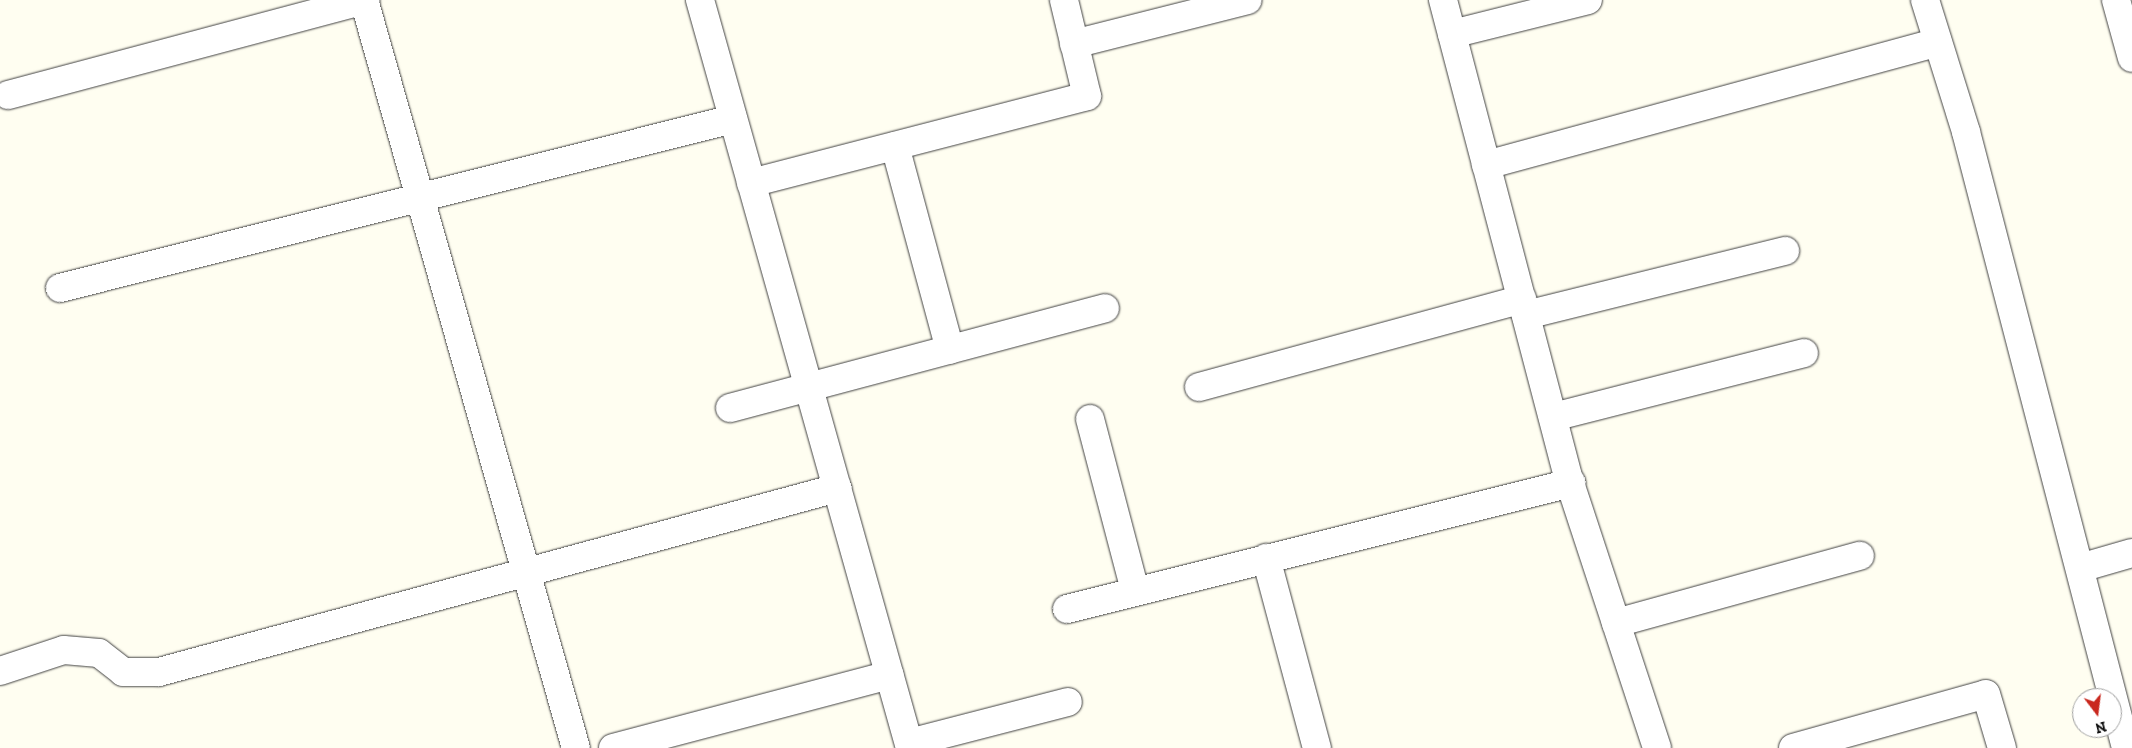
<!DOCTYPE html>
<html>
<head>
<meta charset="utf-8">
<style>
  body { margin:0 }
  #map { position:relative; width:2132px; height:748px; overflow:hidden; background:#fffef1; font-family:"Zilla Slab",serif }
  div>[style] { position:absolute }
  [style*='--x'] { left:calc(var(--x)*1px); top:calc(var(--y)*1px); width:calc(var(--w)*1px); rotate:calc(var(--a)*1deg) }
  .roads { filter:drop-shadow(0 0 1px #424242) drop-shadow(0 0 1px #424242) }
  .street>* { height:28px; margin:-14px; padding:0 14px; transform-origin:14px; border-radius:14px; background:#fff }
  span { translate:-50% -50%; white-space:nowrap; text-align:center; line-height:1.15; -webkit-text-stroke:5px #fff; paint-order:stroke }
  .north { position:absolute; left:2072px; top:688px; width:50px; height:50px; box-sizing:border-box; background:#fff; border:1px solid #9f9f9f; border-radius:50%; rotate:165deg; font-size:14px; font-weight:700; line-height:20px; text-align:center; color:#0f0f0f }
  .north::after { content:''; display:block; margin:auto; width:18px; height:22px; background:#c9271d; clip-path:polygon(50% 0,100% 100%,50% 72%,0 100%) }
</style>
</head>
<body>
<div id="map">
  <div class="roads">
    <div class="street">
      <div style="--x:364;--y:0;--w:777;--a:74.18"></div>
      <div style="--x:700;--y:0;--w:777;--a:74.32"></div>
      <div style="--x:1443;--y:0;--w:493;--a:75.3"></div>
      <div style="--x:1568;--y:477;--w:285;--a:71.8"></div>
      <div style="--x:1925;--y:0;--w:138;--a:72.7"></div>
      <div style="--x:1966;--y:132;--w:636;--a:75.44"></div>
      <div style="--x:2116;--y:0;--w:60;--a:74.6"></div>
      <div style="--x:1452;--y:34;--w:140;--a:-14"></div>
      <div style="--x:1074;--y:44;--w:179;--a:-14.2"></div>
      <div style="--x:8;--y:95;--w:370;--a:-14.9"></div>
      <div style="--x:895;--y:146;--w:211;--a:74.9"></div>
      <div style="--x:1486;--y:165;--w:468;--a:-15.2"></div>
      <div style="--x:751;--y:183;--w:347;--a:-14.5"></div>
      <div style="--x:1087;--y:96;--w:99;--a:-103.5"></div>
      <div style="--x:60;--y:288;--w:694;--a:-14.1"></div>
      <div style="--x:1526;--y:315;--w:267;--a:-13.9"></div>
      <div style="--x:1199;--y:387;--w:335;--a:-15.2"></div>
      <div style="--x:730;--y:408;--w:388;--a:-14.9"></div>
      <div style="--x:1553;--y:417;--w:259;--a:-14.3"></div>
      <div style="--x:1090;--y:419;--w:178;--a:75.3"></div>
      <div style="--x:1266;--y:558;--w:197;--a:75"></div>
      <div style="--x:2080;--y:568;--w:54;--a:-16.1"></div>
      <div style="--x:1067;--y:609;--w:520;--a:-14.04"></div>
      <div style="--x:1616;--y:623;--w:253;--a:-15.4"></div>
      <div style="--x:0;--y:671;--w:67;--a:-18.2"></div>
      <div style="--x:64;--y:650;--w:35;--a:5"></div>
      <div style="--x:99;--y:653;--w:31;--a:38"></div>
      <div style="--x:123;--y:672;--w:36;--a:0"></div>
      <div style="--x:159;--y:672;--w:703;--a:-15.18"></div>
      <div style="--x:909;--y:743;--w:164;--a:-14.5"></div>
      <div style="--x:613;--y:748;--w:286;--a:-14.8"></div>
      <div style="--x:1793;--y:748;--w:200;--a:-15.6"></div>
      <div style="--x:1986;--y:694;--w:56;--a:73.5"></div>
    </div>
  </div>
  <div class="north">N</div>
</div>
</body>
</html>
